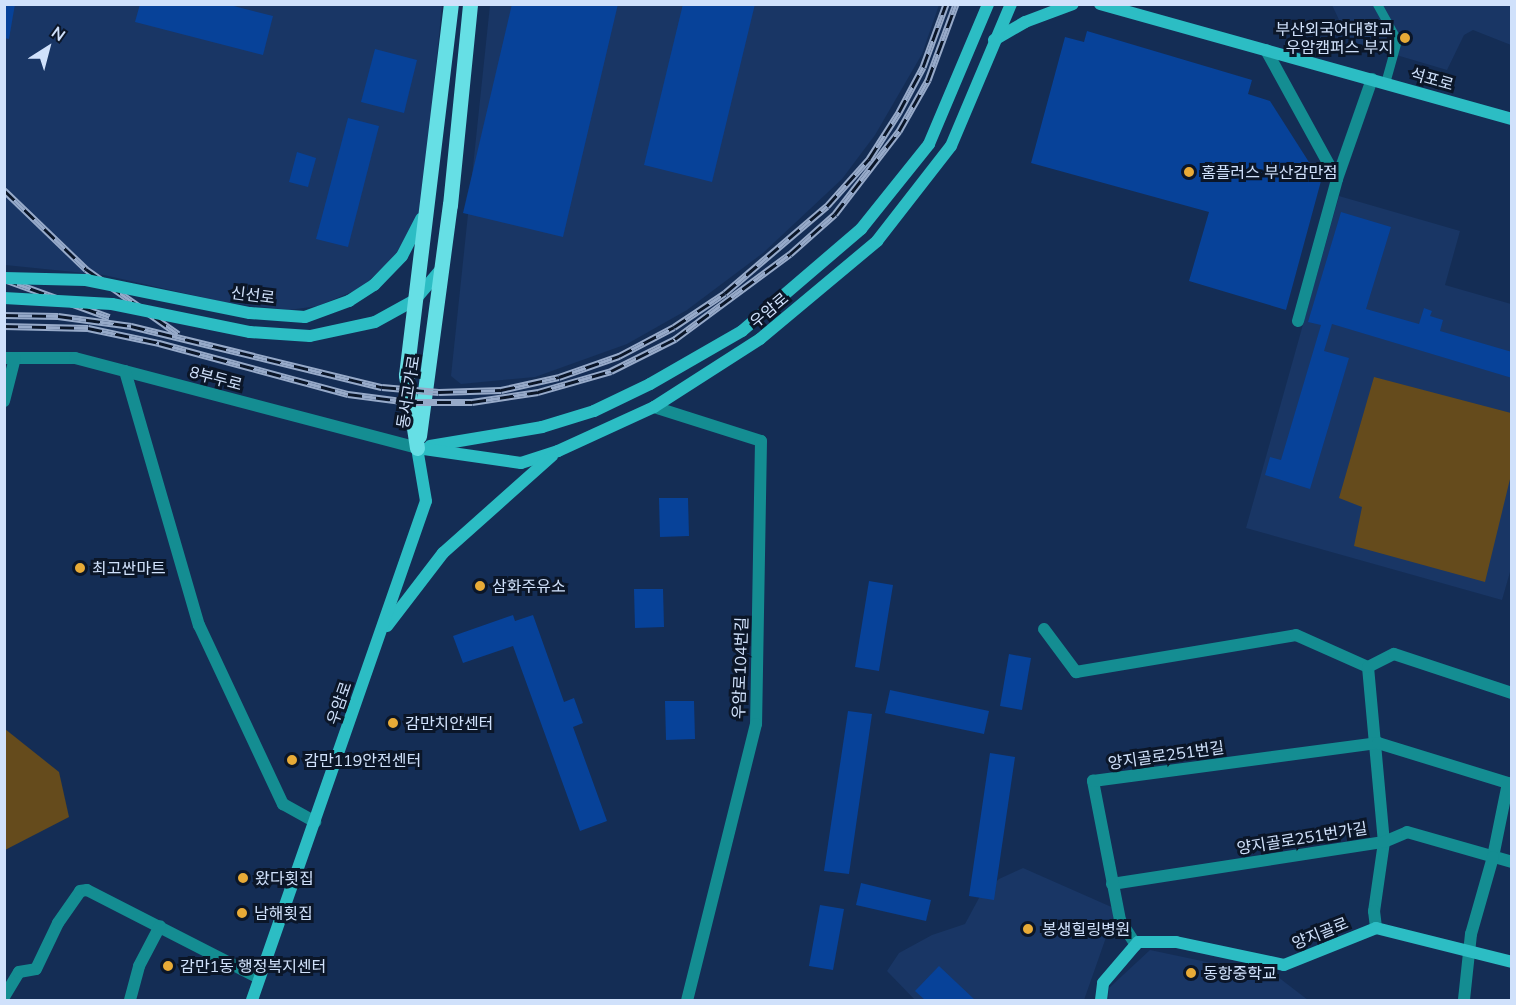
<!DOCTYPE html>
<html>
<head>
<meta charset="utf-8">
<style>
  body { margin:0 }
  #map { position:relative; width:1516px; height:1005px; overflow:hidden; background:#142d55; font-family:Mulish,"Noto Sans KR",sans-serif }
  div>[style] { position:absolute }
  [style*='--x'] { left:calc(var(--x)*1px); top:calc(var(--y)*1px); width:calc(var(--w)*1px); rotate:calc(var(--a)*1deg) }
  .built>* { inset:0; background:#193665 }
  .green>* { inset:0; background:#654b1c }
  .building>* { inset:0; background:#074299 }
  .lane>* { height:9px; margin:-4.5px; padding:0 4.5px; transform-origin:4.5px; border-radius:4.5px; background:#148d92 }
  .street>* { height:12px; margin:-6px; padding:0 6px; transform-origin:6px; border-radius:6px; background:#148d92 }
  .secondary>* { height:12px; margin:-6px; padding:0 6px; transform-origin:6px; border-radius:6px; background:#2cbdc4 }
  .primary>* { height:15px; margin:-7.5px; padding:0 7.5px; transform-origin:7.5px; border-radius:7.5px; background:#66dfe5 }
  .rail>* { height:7px; margin-top:-3.5px; transform-origin:0; background:repeating-linear-gradient(90deg,#0b1628 0 14px,#97aac9 0 28px); box-sizing:border-box; border-block:2px solid #97aac9 }
  .secondary-bridge>* { height:12px; margin:-6px; padding:0 6px; transform-origin:6px; border-radius:6px; background:#2cbdc4 }
  .dots>* { width:16px; height:16px; translate:-50% -50%; box-sizing:border-box; border:3px solid #0b1628; border-radius:50% }
  span { translate:-50% -50%; white-space:nowrap; text-align:center; line-height:1.15; -webkit-text-stroke:6px #0b1628; paint-order:stroke }
  .poi-label { font-size:16px; color:#d0e1fb }
  .right { translate:-100% -50%; text-align:right }
  .left { translate:0 -50%; text-align:left }
  .street-label { font-size:16px; color:#d0e1fb }
  .frame { position:absolute; inset:0; border:6px solid #d0e1fb; pointer-events:none }
  .north { position:absolute; left:18px; top:18px; width:60px; height:60px; -webkit-text-stroke:4px #0b1628; paint-order:stroke; rotate:36deg; font-size:16px; font-weight:700; line-height:24px; text-align:center; color:#d0e1fb }
  .north::after { content:''; display:block; margin:auto; width:21px; height:27px; background:#d0e1fb; clip-path:polygon(50% 0,100% 100%,50% 72%,0 100%) }
</style>
</head>
<body>
<div id="map">
  <div class="built">
    <div style="clip-path:polygon(5px 5px,442px 5px,422px 208px,406px 246px,361px 288px,318px 306px,289px 310px,223px 302px,104px 275px,5px 265px)"></div>
    <div style="clip-path:polygon(490px 5px,939px 5px,922px 54px,875px 135px,842px 179px,763px 253px,687px 310px,627px 344px,535px 377px,461px 384px,451px 376px)"></div>
    <div style="clip-path:polygon(1332px 5px,1511px 5px,1511px 45px,1473px 30px,1464px 35px,1447px 70px,1349px 41px)"></div>
    <div style="clip-path:polygon(1339px 196px,1460px 231px,1445px 285px,1511px 304px,1512px 565px,1502px 600px,1246px 528px)"></div>
    <div style="clip-path:polygon(1023px 868px,1116px 909px,1084px 1000px,915px 1000px,887px 971px,899px 953px,932px 935px,965px 924px,979px 898px,999px 879px)"></div>
    <div style="clip-path:polygon(1150px 950px,1278px 977px,1308px 1000px,1108px 1000px,1109px 988px)"></div>
  </div>
  <div class="green">
    <div style="clip-path:polygon(1374px 377px,1511px 413px,1511px 475px,1485px 582px,1354px 546px,1362px 507px,1339px 498px)"></div>
    <div style="clip-path:polygon(5px 729px,59px 772px,69px 817px,5px 850px)"></div>
  </div>
  <div class="building">
    <div style="clip-path:polygon(4px 4px,15px 4px,9px 39px,4px 38px)"></div>
    <div style="clip-path:polygon(140px 4px,226px 4px,273px 16px,263px 55px,135px 22px)"></div>
    <div style="clip-path:polygon(512px 4px,618px 4px,563px 237px,463px 213px)"></div>
    <div style="clip-path:polygon(683px 4px,755px 4px,712px 182px,644px 165px)"></div>
    <div style="clip-path:polygon(1087px 31px,1252px 80px,1248px 94px,1270px 101px,1321px 181px,1286px 310px,1189px 281px,1209px 212px,1031px 163px,1065px 37px,1084px 42px)"></div>
    <div style="clip-path:polygon(375px 49px,417px 60px,404px 113px,361px 102px)"></div>
    <div style="clip-path:polygon(348px 118px,379px 126px,348px 247px,316px 239px)"></div>
    <div style="clip-path:polygon(297px 152px,316px 158px,308px 187px,289px 182px)"></div>
    <div style="clip-path:polygon(1341px 212px,1391px 227px,1366px 309px,1419px 324px,1424px 308px,1432px 311px,1430px 316px,1443px 320px,1440px 331px,1512px 352px,1512px 378px,1332px 324px,1324px 351px,1349px 358px,1310px 489px,1265px 475px,1270px 457px,1281px 460px,1321px 325px,1308px 322px)"></div>
    <div style="clip-path:polygon(659px 498px,688px 498px,689px 536px,660px 537px)"></div>
    <div style="clip-path:polygon(869px 581px,893px 585px,879px 671px,855px 667px)"></div>
    <div style="clip-path:polygon(634px 589px,663px 589px,664px 627px,635px 628px)"></div>
    <div style="clip-path:polygon(513px 615px,515px 621px,533px 615px,564px 702px,574px 698px,583px 723px,573px 727px,607px 821px,580px 831px,513px 646px,463px 663px,453px 636px)"></div>
    <div style="clip-path:polygon(1009px 654px,1031px 658px,1022px 710px,1000px 706px)"></div>
    <div style="clip-path:polygon(890px 690px,989px 711px,984px 734px,885px 713px)"></div>
    <div style="clip-path:polygon(665px 701px,694px 701px,695px 739px,666px 740px)"></div>
    <div style="clip-path:polygon(848px 711px,872px 714px,849px 874px,824px 871px)"></div>
    <div style="clip-path:polygon(990px 753px,1015px 757px,994px 900px,969px 896px)"></div>
    <div style="clip-path:polygon(861px 883px,931px 900px,926px 921px,856px 905px)"></div>
    <div style="clip-path:polygon(820px 905px,844px 909px,833px 970px,809px 966px)"></div>
    <div style="clip-path:polygon(939px 966px,975px 1000px,925px 1000px,915px 991px)"></div>
  </div>
  <div class="lane">
    <div style="--x:1377;--y:4;--w:41;--a:60.9"></div>
    <div style="--x:1397;--y:40;--w:45;--a:105.6"></div>
  </div>
  <div class="street">
    <div style="--x:1266;--y:50;--w:147;--a:61.2"></div>
    <div style="--x:1298;--y:321;--w:147;--a:-74.6"></div>
    <div style="--x:1337;--y:179;--w:106;--a:-70.7"></div>
    <div style="--x:4;--y:358;--w:71;--a:0"></div>
    <div style="--x:75;--y:358;--w:354;--a:14.7"></div>
    <div style="--x:125;--y:371;--w:265;--a:73.8"></div>
    <div style="--x:199;--y:625;--w:198;--a:64.9"></div>
    <div style="--x:283;--y:804;--w:37;--a:29"></div>
    <div style="--x:4;--y:401;--w:44;--a:-75.7"></div>
    <div style="--x:654;--y:407;--w:112;--a:17.6"></div>
    <div style="--x:761;--y:441;--w:283;--a:91"></div>
    <div style="--x:756;--y:724;--w:284;--a:104"></div>
    <div style="--x:1044;--y:629;--w:54;--a:53.3"></div>
    <div style="--x:1076;--y:672;--w:223;--a:-9.5"></div>
    <div style="--x:1296;--y:635;--w:79;--a:24"></div>
    <div style="--x:1368;--y:667;--w:176;--a:84.8"></div>
    <div style="--x:1384;--y:842;--w:70;--a:98.2"></div>
    <div style="--x:1374;--y:911;--w:17;--a:83"></div>
    <div style="--x:1368;--y:667;--w:29;--a:-27"></div>
    <div style="--x:1394;--y:654;--w:124;--a:18.3"></div>
    <div style="--x:1112;--y:884;--w:275;--a:-8.8"></div>
    <div style="--x:1384;--y:842;--w:25;--a:-23"></div>
    <div style="--x:1407;--y:832;--w:109;--a:15.9"></div>
    <div style="--x:1136;--y:945;--w:30;--a:-123"></div>
    <div style="--x:1120;--y:920;--w:142;--a:-101"></div>
    <div style="--x:1093;--y:781;--w:288;--a:-7.6"></div>
    <div style="--x:1378;--y:743;--w:136;--a:17.1"></div>
    <div style="--x:1508;--y:783;--w:76;--a:101.5"></div>
    <div style="--x:1493;--y:857;--w:80;--a:105.9"></div>
    <div style="--x:1471;--y:934;--w:66;--a:96.1"></div>
    <div style="--x:4;--y:997;--w:29;--a:-59"></div>
    <div style="--x:19;--y:972;--w:17;--a:-10"></div>
    <div style="--x:36;--y:969;--w:51;--a:-64.4"></div>
    <div style="--x:58;--y:923;--w:39;--a:-55"></div>
    <div style="--x:80;--y:891;--w:7;--a:-8"></div>
    <div style="--x:87;--y:890;--w:193;--a:27.1"></div>
    <div style="--x:130;--y:1000;--w:35;--a:-75"></div>
    <div style="--x:139;--y:966;--w:45;--a:-62.3"></div>
  </div>
  <div class="secondary">
    <div style="--x:1100;--y:4;--w:428;--a:15.6"></div>
    <div style="--x:994;--y:40;--w:36;--a:-30"></div>
    <div style="--x:1025;--y:22;--w:51;--a:-20.6"></div>
    <div style="--x:250;--y:313;--w:55;--a:4.2"></div>
    <div style="--x:305;--y:317;--w:47;--a:-20"></div>
    <div style="--x:349;--y:301;--w:30;--a:-33"></div>
    <div style="--x:374;--y:285;--w:40;--a:-46"></div>
    <div style="--x:402;--y:256;--w:42;--a:-62.8"></div>
    <div style="--x:250;--y:332;--w:60;--a:3.8"></div>
    <div style="--x:310;--y:336;--w:66;--a:-12.2"></div>
    <div style="--x:375;--y:322;--w:46;--a:-28.8"></div>
    <div style="--x:415;--y:300;--w:42;--a:-49.8"></div>
    <div style="--x:430;--y:446;--w:114;--a:-9.6"></div>
    <div style="--x:542;--y:427;--w:54;--a:-17.1"></div>
    <div style="--x:594;--y:411;--w:62;--a:-25.7"></div>
    <div style="--x:650;--y:384;--w:106;--a:-29.9"></div>
    <div style="--x:742;--y:331;--w:157;--a:-40.6"></div>
    <div style="--x:861;--y:229;--w:109;--a:-51.3"></div>
    <div style="--x:929;--y:144;--w:152;--a:-67.1"></div>
    <div style="--x:417;--y:448;--w:105;--a:8.2"></div>
    <div style="--x:521;--y:463;--w:39;--a:-18"></div>
    <div style="--x:558;--y:451;--w:106;--a:-24.6"></div>
    <div style="--x:654;--y:407;--w:126;--a:-32.7"></div>
    <div style="--x:760;--y:339;--w:153;--a:-39.9"></div>
    <div style="--x:877;--y:241;--w:120;--a:-52.1"></div>
    <div style="--x:951;--y:146;--w:154;--a:-67.1"></div>
    <div style="--x:387;--y:626;--w:92;--a:-52.5"></div>
    <div style="--x:443;--y:553;--w:146;--a:-41.7"></div>
    <div style="--x:252;--y:1000;--w:528;--a:-70.78"></div>
    <div style="--x:426;--y:501;--w:54;--a:-99.6"></div>
    <div style="--x:1101;--y:1000;--w:17;--a:-83"></div>
    <div style="--x:1103;--y:983;--w:54;--a:-49.5"></div>
    <div style="--x:1138;--y:942;--w:38;--a:0"></div>
    <div style="--x:1176;--y:942;--w:110;--a:12"></div>
    <div style="--x:1284;--y:965;--w:99;--a:-21.9"></div>
    <div style="--x:1376;--y:928;--w:140;--a:14"></div>
  </div>
  <div class="primary">
    <div style="--x:419;--y:436;--w:233;--a:-82.4"></div>
    <div style="--x:450;--y:205;--w:202;--a:-84.3"></div>
    <div style="--x:417;--y:448;--w:74;--a:-98.6"></div>
    <div style="--x:406;--y:375;--w:374;--a:-83.1"></div>
  </div>
  <div class="rail">
    <div style="--x:4;--y:190;--w:114;--a:43.9"></div>
    <div style="--x:86;--y:269;--w:113;--a:35.2"></div>
    <div style="--x:4;--y:279;--w:112;--a:19.9"></div>
    <div style="--x:4;--y:315;--w:54;--a:1.1"></div>
    <div style="--x:58;--y:316;--w:74;--a:7.8"></div>
    <div style="--x:131;--y:326;--w:258;--a:13.7"></div>
    <div style="--x:382;--y:387;--w:57;--a:5"></div>
    <div style="--x:439;--y:392;--w:62;--a:-1.8"></div>
    <div style="--x:501;--y:390;--w:59;--a:-12.6"></div>
    <div style="--x:559;--y:377;--w:64;--a:-19.3"></div>
    <div style="--x:619;--y:356;--w:62;--a:-27.8"></div>
    <div style="--x:674;--y:327;--w:61;--a:-33.7"></div>
    <div style="--x:725;--y:293;--w:134;--a:-40.5"></div>
    <div style="--x:827;--y:206;--w:63;--a:-48.2"></div>
    <div style="--x:869;--y:159;--w:56;--a:-57.4"></div>
    <div style="--x:899;--y:112;--w:51;--a:-61.9"></div>
    <div style="--x:923;--y:67;--w:67;--a:-69.9"></div>
    <div style="--x:4;--y:326;--w:84;--a:1.4"></div>
    <div style="--x:88;--y:328;--w:73;--a:11.9"></div>
    <div style="--x:159;--y:343;--w:196;--a:15.1"></div>
    <div style="--x:348;--y:394;--w:62;--a:7.5"></div>
    <div style="--x:409;--y:402;--w:63;--a:0"></div>
    <div style="--x:472;--y:402;--w:67;--a:-8.6"></div>
    <div style="--x:538;--y:392;--w:76;--a:-16"></div>
    <div style="--x:611;--y:371;--w:72;--a:-26.6"></div>
    <div style="--x:675;--y:339;--w:143;--a:-36.5"></div>
    <div style="--x:790;--y:254;--w:60;--a:-41.6"></div>
    <div style="--x:835;--y:214;--w:105;--a:-52.4"></div>
    <div style="--x:899;--y:131;--w:59;--a:-60.4"></div>
    <div style="--x:928;--y:80;--w:81;--a:-69.8"></div>
  </div>
  <div class="secondary-bridge">
    <div style="--x:4;--y:278;--w:82;--a:1.4"></div>
    <div style="--x:86;--y:280;--w:167;--a:11.4"></div>
    <div style="--x:4;--y:298;--w:108;--a:3.2"></div>
    <div style="--x:112;--y:304;--w:141;--a:11.5"></div>
  </div>
  <div class="dots">
    <div style="left:1405px;top:38px;background:#e8ab37"></div>
    <div style="left:1189px;top:172px;background:#e8ab37"></div>
    <div style="left:80px;top:568px;background:#e8ab37"></div>
    <div style="left:480px;top:586px;background:#e8ab37"></div>
    <div style="left:393px;top:723px;background:#e8ab37"></div>
    <div style="left:292px;top:760px;background:#e8ab37"></div>
    <div style="left:243px;top:878px;background:#e8ab37"></div>
    <div style="left:242px;top:913px;background:#e8ab37"></div>
    <div style="left:1028px;top:929px;background:#e8ab37"></div>
    <div style="left:168px;top:966px;background:#e8ab37"></div>
    <div style="left:1191px;top:973px;background:#e8ab37"></div>
  </div>
  <div class="poi-label">
    <span class="right" style="left:1393px;top:38px">부산외국어대학교<br>우암캠퍼스 부지</span>
    <span class="left" style="left:1201px;top:172px">홈플러스 부산감만점</span>
    <span class="left" style="left:92px;top:568px">최고싼마트</span>
    <span class="left" style="left:492px;top:586px">삼화주유소</span>
    <span class="left" style="left:405px;top:723px">감만치안센터</span>
    <span class="left" style="left:304px;top:760px">감만119안전센터</span>
    <span class="left" style="left:255px;top:878px">왔다횟집</span>
    <span class="left" style="left:254px;top:913px">남해횟집</span>
    <span class="left" style="left:1042px;top:929px">봉생힐링병원</span>
    <span class="left" style="left:180px;top:966px">감만1동 행정복지센터</span>
    <span class="left" style="left:1203px;top:973px">동항중학교</span>
  </div>
  <div class="street-label">
    <span style="left:1432px;top:79px;rotate:16deg">석포로</span>
    <span style="left:253px;top:295px;rotate:7deg">신선로</span>
    <span style="left:769px;top:310px;rotate:-40deg">우암로</span>
    <span style="left:216px;top:378px;rotate:15deg">8부두로</span>
    <span style="left:408px;top:392px;rotate:-81deg">동서고가로</span>
    <span style="left:740px;top:668px;rotate:-88deg">우암로104번길</span>
    <span style="left:339px;top:703px;rotate:-71deg">우암로</span>
    <span style="left:1166px;top:755px;rotate:-8deg">양지골로251번길</span>
    <span style="left:1302px;top:838px;rotate:-9deg">양지골로251번가길</span>
    <span style="left:1320px;top:933px;rotate:-22deg">양지골로</span>
  </div>
  <div class="frame"></div>
  <div class="north">N</div>
</div>
</body>
</html>
